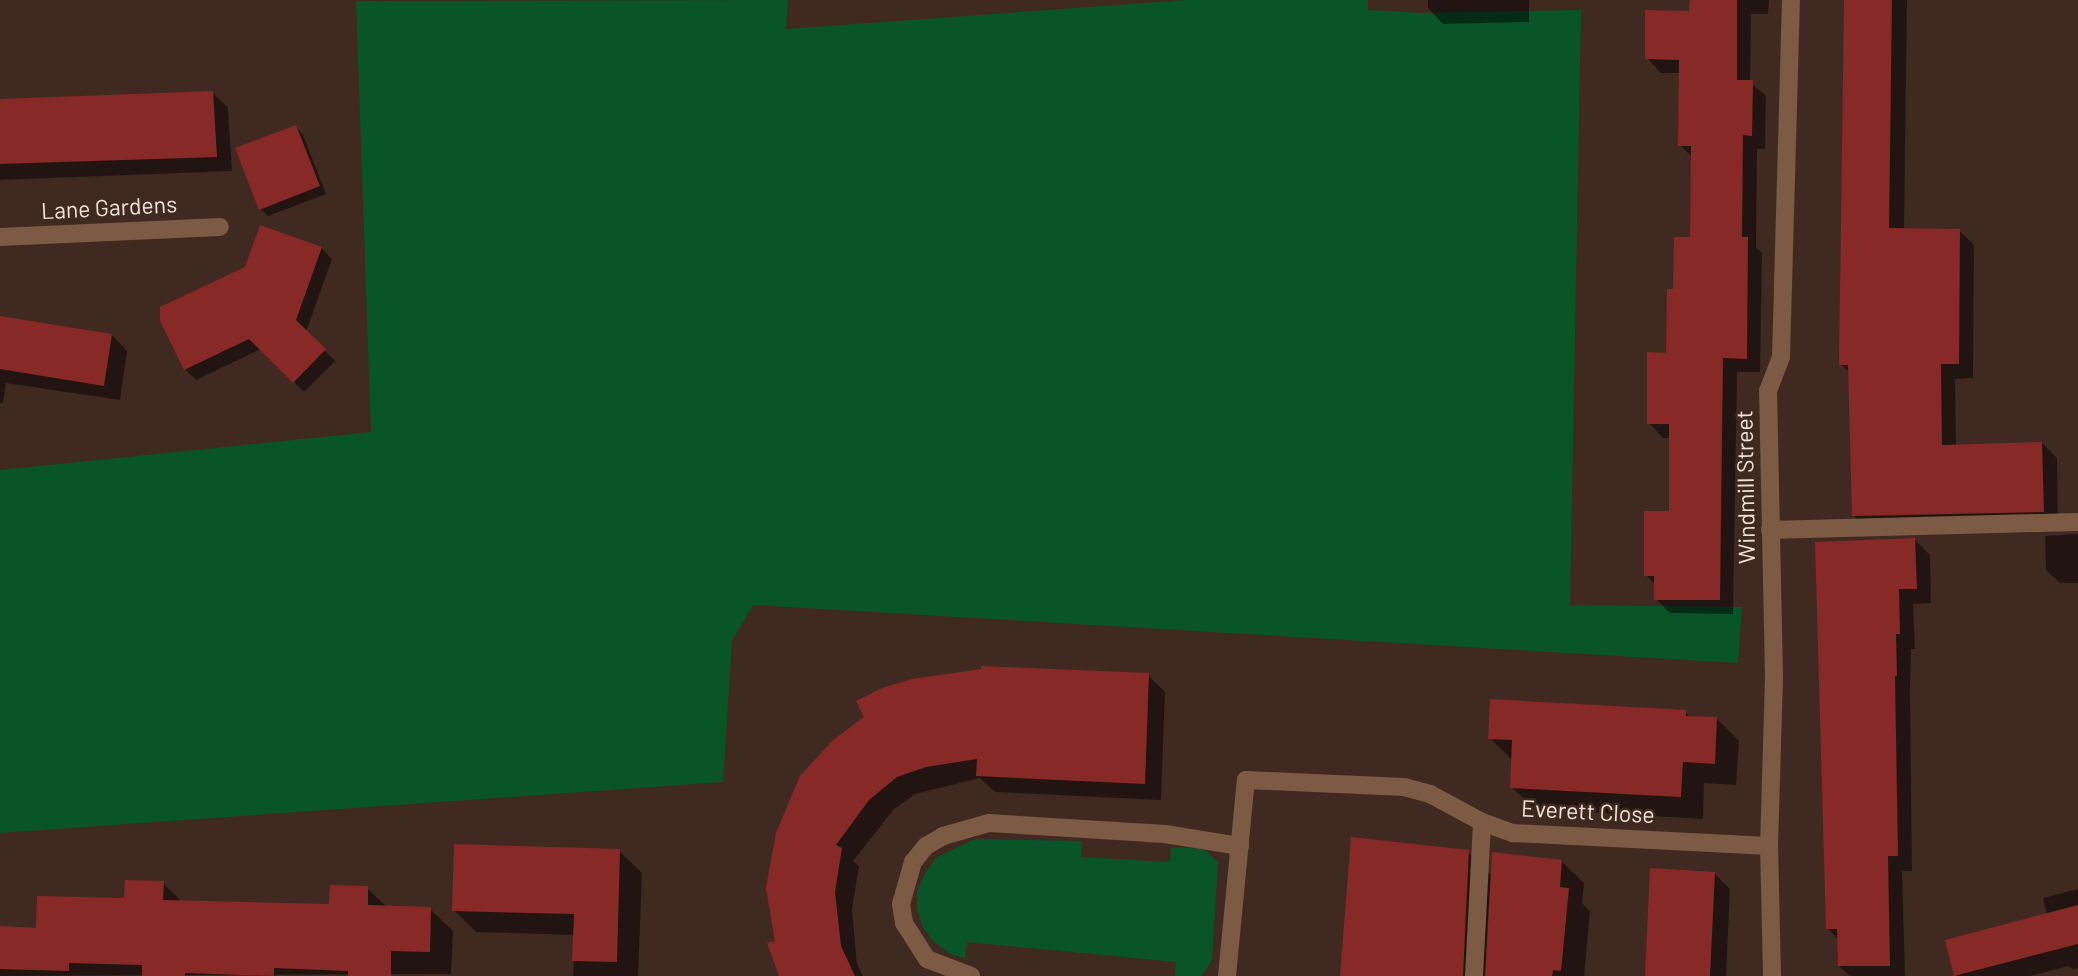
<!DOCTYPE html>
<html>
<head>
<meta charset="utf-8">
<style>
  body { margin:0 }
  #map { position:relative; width:2078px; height:976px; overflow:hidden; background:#402920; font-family:Barlow,sans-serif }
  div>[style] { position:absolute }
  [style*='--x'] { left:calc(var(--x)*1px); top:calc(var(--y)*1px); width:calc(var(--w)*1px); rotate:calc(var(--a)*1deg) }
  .green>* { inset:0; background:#095428 }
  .shadow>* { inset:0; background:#0007 }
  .building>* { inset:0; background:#872927 }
  .minor>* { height:18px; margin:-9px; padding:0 9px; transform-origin:9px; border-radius:9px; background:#7d5a43 }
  span { translate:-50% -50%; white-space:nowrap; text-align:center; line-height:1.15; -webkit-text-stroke:5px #402920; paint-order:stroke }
  .street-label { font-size:23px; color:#f2e2dc }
</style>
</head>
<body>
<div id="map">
  <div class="green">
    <div style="clip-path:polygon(788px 0,786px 29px,1186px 0,1368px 0,1368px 10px,1422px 13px,1581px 10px,1570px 605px,1742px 607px,1738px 663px,753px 605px,732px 641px,723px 782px,0 833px,0 470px,371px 432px,356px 1px)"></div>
    <div style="clip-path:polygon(975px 839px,1082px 841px,1081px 857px,1170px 862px,1171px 847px,1204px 849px,1218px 862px,1212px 959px,1207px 969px,1201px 976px,1175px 976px,1176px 962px,967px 942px,965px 958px,952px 955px,933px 941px,923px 927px,917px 909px,917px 892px,925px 873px,937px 857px)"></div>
  </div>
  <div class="shadow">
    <div style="clip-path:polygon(1428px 0,1529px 0,1529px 22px,1443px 24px,1428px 8px)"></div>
    <div style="clip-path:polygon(1691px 0,1769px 0,1768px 14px,1751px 14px,1750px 82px,1766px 96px,1765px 149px,1757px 149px,1756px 247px,1762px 253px,1760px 372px,1737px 372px,1733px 614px,1670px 613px,1656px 599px,1655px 585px,1646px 575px,1671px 513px,1671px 438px,1663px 438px,1649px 423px,1667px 354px,1675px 291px,1691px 238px,1693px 158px,1680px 145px,1681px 73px,1661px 73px,1647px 58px,1691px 12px)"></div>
    <div style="clip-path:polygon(1845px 0,1907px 0,1904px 230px,1959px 230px,1974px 245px,1973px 378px,1955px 379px,1956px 446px,2042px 443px,2057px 458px,2058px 526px,1869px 531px,1854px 516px,1850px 373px,1841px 364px)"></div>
    <div style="clip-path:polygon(213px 93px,228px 108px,232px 171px,0 180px,0 101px)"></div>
    <div style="clip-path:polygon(296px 127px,303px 135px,326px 194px,268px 216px,260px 209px)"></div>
    <div style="clip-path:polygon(321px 248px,332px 259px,306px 332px,335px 361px,304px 392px,261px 349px,196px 380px,185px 369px,247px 268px)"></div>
    <div style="clip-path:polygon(0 318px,112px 335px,127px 351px,120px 400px,6px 383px,3px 403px,0 403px)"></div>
    <div style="clip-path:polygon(2078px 534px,2078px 583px,2060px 583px,2046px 570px,2045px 536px)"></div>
    <div style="clip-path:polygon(1914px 539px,1930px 555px,1931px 603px,1913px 604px,1915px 649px,1911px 649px,1910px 691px,1912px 871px,1902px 871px,1905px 976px,1850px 976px,1839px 966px,1839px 940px,1828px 929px,1817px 544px)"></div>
    <div style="clip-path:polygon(1148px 675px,1165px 692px,1161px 800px,995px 792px,980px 778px,915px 794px,894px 809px,853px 861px,859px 866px,852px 910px,857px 964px,863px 976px,781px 976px,777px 942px,801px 777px)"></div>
    <div style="clip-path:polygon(1685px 712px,1691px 718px,1717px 719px,1739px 741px,1736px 785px,1704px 783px,1703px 819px,1534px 809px,1512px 787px,1513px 761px,1490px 738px)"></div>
    <div style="clip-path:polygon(619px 851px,642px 873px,638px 976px,573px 976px,575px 935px,476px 932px,454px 910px)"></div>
    <div style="clip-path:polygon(1468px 852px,1492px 876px,1561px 861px,1584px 883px,1582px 903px,1590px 912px,1584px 976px,1341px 976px)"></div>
    <div style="clip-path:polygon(1714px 873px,1730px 889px,1726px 976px,1648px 976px)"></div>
    <div style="clip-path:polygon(163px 883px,182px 902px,331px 906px,367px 888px,387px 907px,430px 909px,453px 931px,451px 974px,0 976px,0 928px,38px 929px,126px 900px)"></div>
    <div style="clip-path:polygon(2078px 889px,2078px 968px,2073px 969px,2069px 966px,2030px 976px,1956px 976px,1947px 941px,2047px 915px,2043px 898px)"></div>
  </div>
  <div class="building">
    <div style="clip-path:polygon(1690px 0,1737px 0,1737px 80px,1753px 80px,1752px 136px,1743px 135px,1742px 237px,1748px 237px,1747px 359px,1723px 358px,1720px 600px,1654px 600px,1654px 576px,1644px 576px,1644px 511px,1669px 511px,1669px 424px,1647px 424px,1647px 352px,1666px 353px,1667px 289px,1673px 289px,1674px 237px,1690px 237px,1691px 146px,1678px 146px,1679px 60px,1645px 59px,1645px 10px,1689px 11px)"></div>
    <div style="clip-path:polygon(1844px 0,1892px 0,1889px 228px,1960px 229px,1959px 364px,1941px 364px,1942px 445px,2042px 442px,2044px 512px,1852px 516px,1848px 365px,1839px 365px)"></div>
    <div style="clip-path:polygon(213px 91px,217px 157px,0 164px,0 99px)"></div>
    <div style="clip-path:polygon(296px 125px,320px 186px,259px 210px,235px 148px)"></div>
    <div style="clip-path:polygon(260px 225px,322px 247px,296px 320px,326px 349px,293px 383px,249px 339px,184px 370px,160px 321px,160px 307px,245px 267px)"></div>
    <div style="clip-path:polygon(0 316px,112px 334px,104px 386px,0 369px)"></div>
    <div style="clip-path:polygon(1915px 538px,1917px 589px,1899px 589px,1900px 634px,1896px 634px,1897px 676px,1895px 676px,1898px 856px,1888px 856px,1890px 966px,1838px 966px,1837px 929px,1826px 929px,1815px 542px)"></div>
    <div style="clip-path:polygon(981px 666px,1149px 673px,1145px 784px,976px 776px,977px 759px,926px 767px,897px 777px,869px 800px,836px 845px,842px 848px,835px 892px,841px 946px,855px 976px,779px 976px,767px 943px,775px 941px,766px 888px,776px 833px,800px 776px,833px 740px,864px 717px,856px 701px,882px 688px,912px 679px,981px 669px)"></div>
    <div style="clip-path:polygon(1490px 699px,1686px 710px,1686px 716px,1717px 717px,1715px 764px,1683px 762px,1681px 797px,1510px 788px,1512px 740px,1488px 739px)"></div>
    <div style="clip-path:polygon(1351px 837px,1469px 850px,1463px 976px,1340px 976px)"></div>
    <div style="clip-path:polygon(454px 844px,620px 849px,617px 962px,572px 961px,574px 914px,452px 911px)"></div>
    <div style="clip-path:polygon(1492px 852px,1562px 860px,1560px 887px,1569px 888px,1561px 971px,1553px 970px,1552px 976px,1485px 976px)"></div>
    <div style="clip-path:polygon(1650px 868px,1715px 872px,1710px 976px,1645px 976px)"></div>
    <div style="clip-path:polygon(125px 880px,164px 881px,163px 900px,329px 904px,330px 885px,368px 886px,368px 905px,431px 907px,430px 952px,391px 951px,391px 976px,348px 976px,348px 971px,274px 968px,274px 976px,185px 973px,185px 976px,142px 976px,142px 965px,69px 963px,69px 971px,0 969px,0 926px,36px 928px,37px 896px,124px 898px)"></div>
    <div style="clip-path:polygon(2078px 905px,2078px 944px,1954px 976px,1945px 940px)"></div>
  </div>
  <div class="minor">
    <div style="--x:0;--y:237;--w:220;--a:-2.6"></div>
    <div style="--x:1770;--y:530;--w:308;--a:-1.5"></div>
    <div style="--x:971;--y:976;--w:47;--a:-158.9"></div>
    <div style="--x:927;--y:959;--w:43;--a:-122.6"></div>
    <div style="--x:904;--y:923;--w:19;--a:-99"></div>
    <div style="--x:901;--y:904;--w:44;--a:-74.1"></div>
    <div style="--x:913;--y:862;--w:21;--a:-51"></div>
    <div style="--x:926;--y:846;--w:20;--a:-30"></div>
    <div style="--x:943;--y:836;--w:48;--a:-15.8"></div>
    <div style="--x:989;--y:823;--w:176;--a:3.6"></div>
    <div style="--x:1165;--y:834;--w:76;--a:9.1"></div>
    <div style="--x:1227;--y:976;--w:197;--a:-84.5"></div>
    <div style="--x:1246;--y:780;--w:158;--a:2.5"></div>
    <div style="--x:1404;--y:787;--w:27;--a:15"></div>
    <div style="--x:1430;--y:794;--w:59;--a:28.3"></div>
    <div style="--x:1482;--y:822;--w:33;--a:20"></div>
    <div style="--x:1513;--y:833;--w:256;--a:2.9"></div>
    <div style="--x:1474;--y:976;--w:154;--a:-87"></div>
    <div style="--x:1772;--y:976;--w:130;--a:-91.3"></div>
    <div style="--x:1769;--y:846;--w:170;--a:-88.3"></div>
    <div style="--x:1774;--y:676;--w:285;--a:-91.2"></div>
    <div style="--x:1768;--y:391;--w:36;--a:-69"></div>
    <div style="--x:1781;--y:357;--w:357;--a:-88.4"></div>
  </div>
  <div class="street-label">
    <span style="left:109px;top:207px;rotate:-3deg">Lane Gardens</span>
    <span style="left:1745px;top:487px;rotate:-91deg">Windmill Street</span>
    <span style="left:1588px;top:811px;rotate:3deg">Everett Close</span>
  </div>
</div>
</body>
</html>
